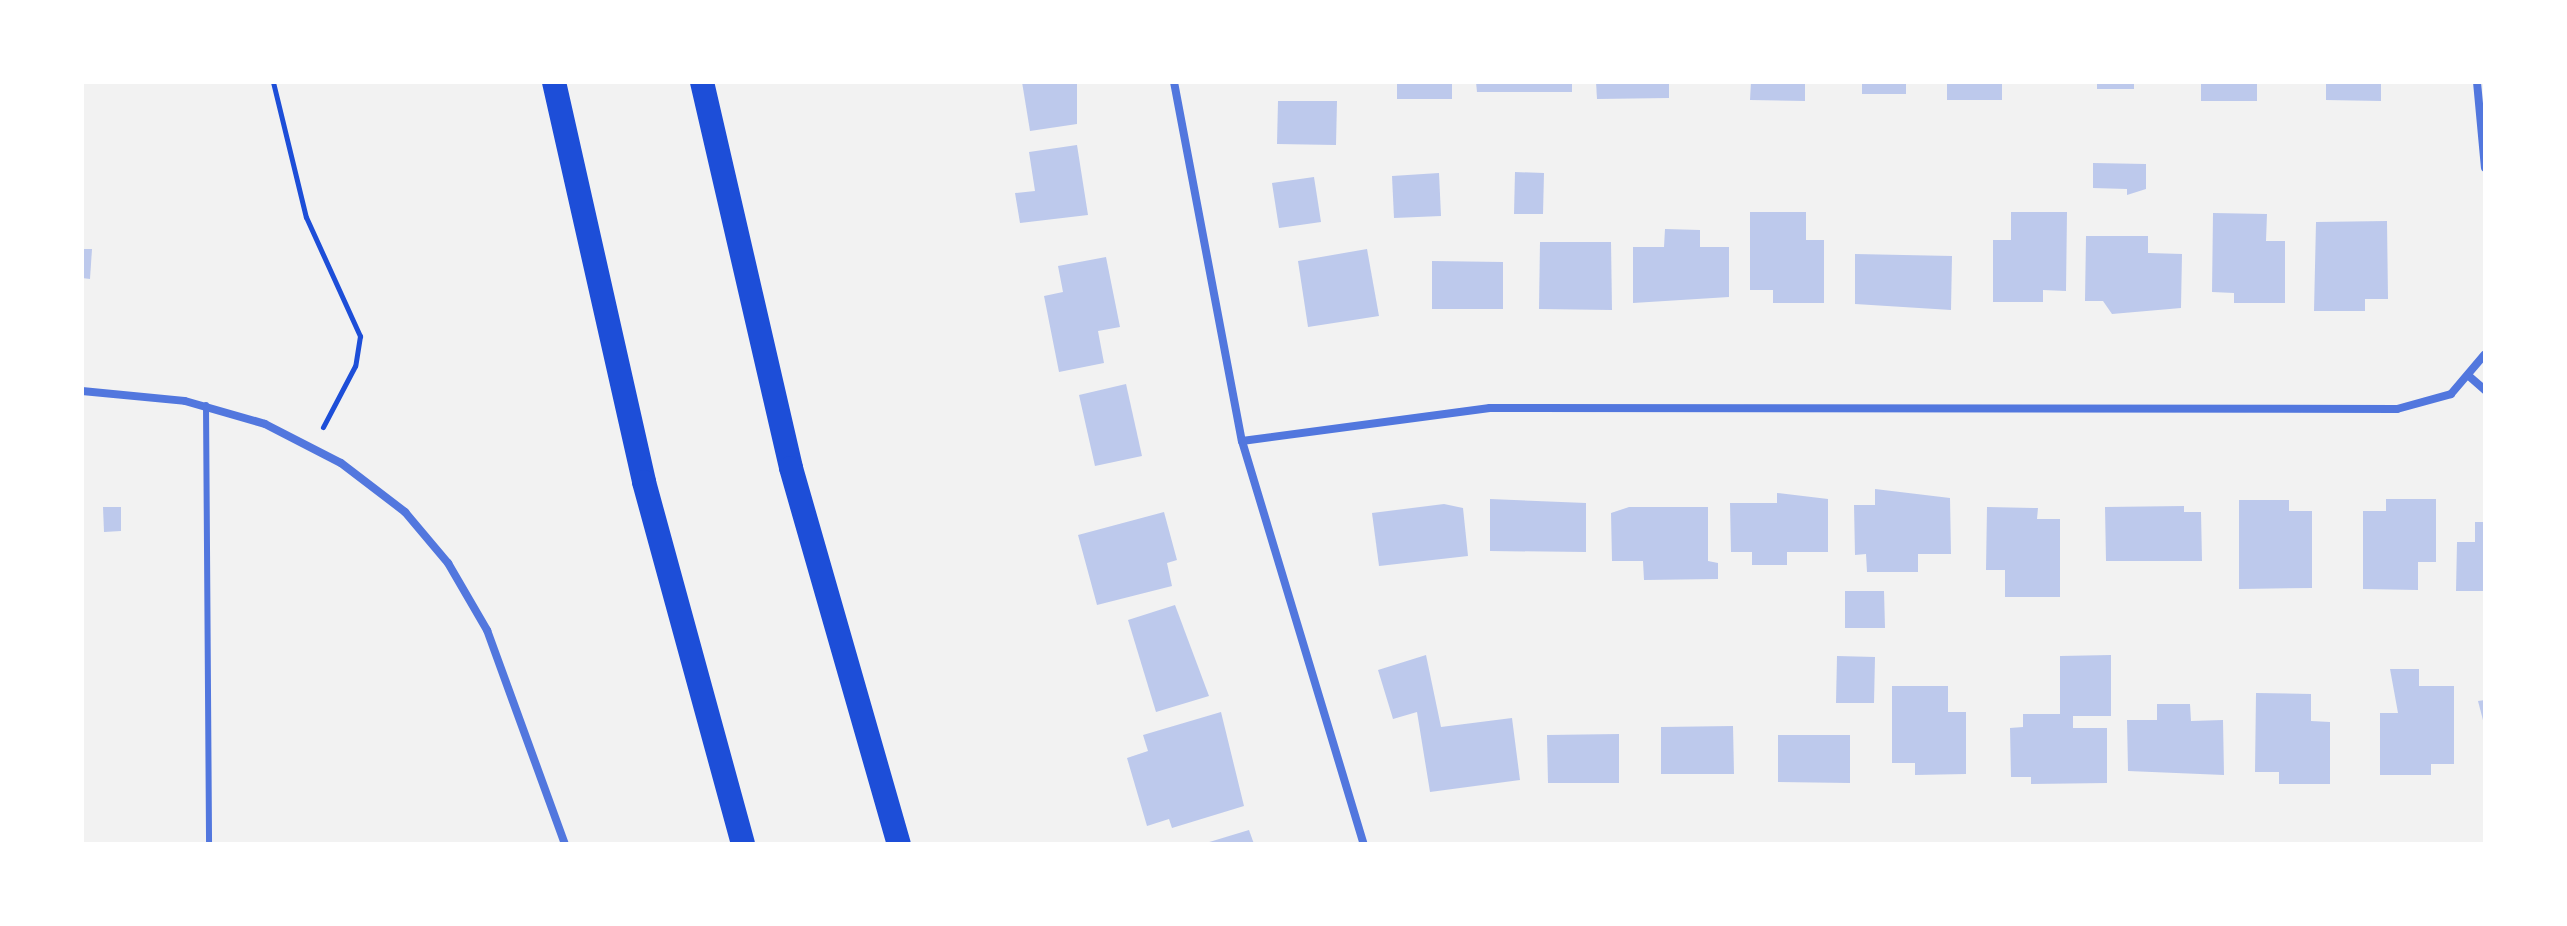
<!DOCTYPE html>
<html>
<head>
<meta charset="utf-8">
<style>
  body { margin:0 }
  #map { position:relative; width:2567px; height:926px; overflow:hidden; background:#f2f2f2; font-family:Figtree,sans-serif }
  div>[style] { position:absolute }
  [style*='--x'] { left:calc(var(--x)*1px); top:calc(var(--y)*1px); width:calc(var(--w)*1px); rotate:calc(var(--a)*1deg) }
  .building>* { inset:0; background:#bdc9ec }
  .path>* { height:5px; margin:-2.5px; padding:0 2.5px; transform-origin:2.5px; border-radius:2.5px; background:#1d4ed8 }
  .service>* { height:6px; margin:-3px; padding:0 3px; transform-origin:3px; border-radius:3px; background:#5277de }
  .minor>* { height:8px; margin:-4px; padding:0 4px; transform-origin:4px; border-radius:4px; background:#5277de }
  .motorway>* { height:24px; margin:-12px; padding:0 12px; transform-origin:12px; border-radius:12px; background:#1d4ed8 }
  span { translate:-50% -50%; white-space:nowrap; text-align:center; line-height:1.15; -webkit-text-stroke:6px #fff; paint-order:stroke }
  .frame { position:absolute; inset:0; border:84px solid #fff; pointer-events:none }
</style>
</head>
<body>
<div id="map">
  <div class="building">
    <div style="clip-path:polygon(1022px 82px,1077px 82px,1077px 124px,1030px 131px)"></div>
    <div style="clip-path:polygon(1397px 82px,1452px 82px,1452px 99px,1397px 99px)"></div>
    <div style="clip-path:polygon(1476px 82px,1572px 82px,1572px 92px,1477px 92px)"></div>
    <div style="clip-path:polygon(1596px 82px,1669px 82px,1669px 98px,1597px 99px)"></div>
    <div style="clip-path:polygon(1751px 82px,1805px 82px,1805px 101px,1750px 100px)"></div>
    <div style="clip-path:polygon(1862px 82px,1906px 82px,1906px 94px,1862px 94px)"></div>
    <div style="clip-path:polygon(1947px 82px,2002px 82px,2002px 100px,1947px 100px)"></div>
    <div style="clip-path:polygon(2097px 82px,2134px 82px,2134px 89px,2097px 89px)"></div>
    <div style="clip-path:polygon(2201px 82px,2257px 82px,2257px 101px,2201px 101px)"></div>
    <div style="clip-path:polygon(2326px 82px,2381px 82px,2381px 101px,2326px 100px)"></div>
    <div style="clip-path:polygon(1278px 101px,1337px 101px,1336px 145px,1277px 144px)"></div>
    <div style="clip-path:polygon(1077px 145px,1088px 215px,1020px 223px,1015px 193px,1035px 191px,1029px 152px)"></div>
    <div style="clip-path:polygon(2093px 163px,2146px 164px,2146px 189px,2127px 195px,2127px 189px,2093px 188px)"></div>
    <div style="clip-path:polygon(1515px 172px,1544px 173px,1543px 214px,1514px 214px)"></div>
    <div style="clip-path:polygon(1439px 173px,1441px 216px,1394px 218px,1392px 176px)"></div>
    <div style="clip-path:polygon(1314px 177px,1321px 222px,1279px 228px,1272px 183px)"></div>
    <div style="clip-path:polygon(1750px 212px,1806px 212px,1806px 240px,1824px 240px,1824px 303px,1773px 303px,1773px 290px,1750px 290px)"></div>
    <div style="clip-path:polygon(2011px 212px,2067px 212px,2066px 291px,2043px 290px,2043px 302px,1993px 302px,1993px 240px,2011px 240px)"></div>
    <div style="clip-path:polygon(2213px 213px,2267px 214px,2266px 241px,2285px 241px,2285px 303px,2234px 303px,2234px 293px,2212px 292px)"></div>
    <div style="clip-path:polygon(2387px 221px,2388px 299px,2365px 299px,2365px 311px,2314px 311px,2316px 222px)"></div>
    <div style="clip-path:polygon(1665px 229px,1700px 230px,1700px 247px,1729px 247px,1729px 297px,1633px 303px,1633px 247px,1664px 247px)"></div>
    <div style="clip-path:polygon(2086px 236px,2148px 236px,2148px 253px,2182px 254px,2181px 308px,2112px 314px,2103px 301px,2085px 301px)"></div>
    <div style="clip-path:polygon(1540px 242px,1611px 242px,1612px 310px,1539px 309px)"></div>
    <div style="clip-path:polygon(82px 249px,92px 249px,90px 279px,82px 278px)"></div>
    <div style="clip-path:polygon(1367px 249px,1379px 316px,1308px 327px,1298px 261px)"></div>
    <div style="clip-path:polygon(1855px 254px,1952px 256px,1951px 310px,1855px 304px)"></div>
    <div style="clip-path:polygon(1106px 257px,1120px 327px,1098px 331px,1104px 363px,1059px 372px,1044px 296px,1063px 292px,1058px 266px)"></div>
    <div style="clip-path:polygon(1432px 261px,1503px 262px,1503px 309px,1432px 309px)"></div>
    <div style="clip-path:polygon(1126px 384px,1142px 456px,1095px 466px,1079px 395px)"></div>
    <div style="clip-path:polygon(1875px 489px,1950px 498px,1951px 554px,1918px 554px,1918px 572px,1867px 572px,1866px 554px,1855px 555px,1854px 505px,1875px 505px)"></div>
    <div style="clip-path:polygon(1777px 493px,1828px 499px,1828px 552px,1787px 552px,1787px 565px,1752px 565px,1752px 552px,1731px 552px,1730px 503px,1777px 503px)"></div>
    <div style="clip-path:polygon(1490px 499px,1586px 503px,1586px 552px,1490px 551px)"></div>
    <div style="clip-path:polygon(2386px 499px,2436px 499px,2436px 562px,2418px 562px,2418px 590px,2363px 589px,2363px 511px,2386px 511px)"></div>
    <div style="clip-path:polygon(2239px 500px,2289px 500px,2289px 511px,2312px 511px,2312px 588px,2239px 589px)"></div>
    <div style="clip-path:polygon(1444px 504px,1463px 508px,1468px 556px,1379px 566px,1372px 513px)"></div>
    <div style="clip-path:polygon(2184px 506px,2184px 512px,2201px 512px,2202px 561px,2106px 561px,2105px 507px)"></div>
    <div style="clip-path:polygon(103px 507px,121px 507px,121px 531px,104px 532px)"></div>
    <div style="clip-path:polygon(1629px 507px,1708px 507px,1708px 561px,1718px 563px,1718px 579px,1644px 580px,1643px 561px,1612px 561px,1611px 513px)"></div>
    <div style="clip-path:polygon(1987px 507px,2038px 508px,2037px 519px,2060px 519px,2060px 597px,2005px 597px,2005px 570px,1986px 570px)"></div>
    <div style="clip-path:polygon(1164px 512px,1177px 560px,1167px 563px,1172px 586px,1097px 605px,1078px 535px)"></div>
    <div style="clip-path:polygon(2475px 522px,2485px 522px,2485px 591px,2456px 591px,2457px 542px,2475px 542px)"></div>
    <div style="clip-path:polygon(1845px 591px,1884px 591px,1885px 628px,1845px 628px)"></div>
    <div style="clip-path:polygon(1175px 605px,1209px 696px,1156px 712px,1128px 620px)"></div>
    <div style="clip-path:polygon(1426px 655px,1441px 727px,1512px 718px,1520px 780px,1430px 792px,1417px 712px,1393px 719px,1378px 670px)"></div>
    <div style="clip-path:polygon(2111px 655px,2111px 716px,2073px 716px,2073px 728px,2107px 728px,2107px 783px,2031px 784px,2031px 777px,2011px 777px,2010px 728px,2023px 727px,2023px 714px,2060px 714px,2060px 656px)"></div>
    <div style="clip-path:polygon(1837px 656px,1875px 657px,1874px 703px,1836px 703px)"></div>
    <div style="clip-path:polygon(2390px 669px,2419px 669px,2419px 686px,2454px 686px,2454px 764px,2431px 764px,2431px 775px,2380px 775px,2380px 713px,2398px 713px)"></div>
    <div style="clip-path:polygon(1892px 686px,1948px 686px,1948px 712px,1966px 712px,1966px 774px,1915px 775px,1915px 763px,1892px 763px)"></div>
    <div style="clip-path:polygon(2256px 693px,2311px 694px,2311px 721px,2330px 722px,2330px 784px,2279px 784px,2279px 772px,2255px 772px)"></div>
    <div style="clip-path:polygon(2485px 700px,2485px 724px,2484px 724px,2478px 701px)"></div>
    <div style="clip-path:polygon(2157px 704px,2190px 704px,2191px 721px,2223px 720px,2224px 775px,2128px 771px,2127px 720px,2157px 720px)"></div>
    <div style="clip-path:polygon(1221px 712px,1244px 806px,1172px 828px,1169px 819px,1147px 826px,1127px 758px,1148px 751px,1143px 735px)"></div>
    <div style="clip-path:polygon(1733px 726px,1734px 774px,1661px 774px,1661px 727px)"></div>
    <div style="clip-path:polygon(1619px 734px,1619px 783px,1548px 783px,1547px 735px)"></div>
    <div style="clip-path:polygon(1778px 735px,1850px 735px,1850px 783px,1778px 782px)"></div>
    <div style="clip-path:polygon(1249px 830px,1254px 844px,1206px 844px,1206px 843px)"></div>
  </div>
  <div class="path">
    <div style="--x:273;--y:82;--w:139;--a:76.3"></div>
    <div style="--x:306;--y:217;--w:131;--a:65.6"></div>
    <div style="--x:360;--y:336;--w:30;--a:99"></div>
    <div style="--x:355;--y:366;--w:69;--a:117.7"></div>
  </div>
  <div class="service">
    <div style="--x:206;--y:405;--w:439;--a:89.6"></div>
  </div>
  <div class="minor">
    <div style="--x:1174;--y:82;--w:365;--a:79.3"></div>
    <div style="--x:1242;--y:441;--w:421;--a:73.2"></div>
    <div style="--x:2477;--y:82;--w:86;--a:84.7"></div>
    <div style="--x:2470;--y:377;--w:20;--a:41"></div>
    <div style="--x:82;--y:391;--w:103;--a:5.5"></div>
    <div style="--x:185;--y:401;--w:83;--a:16"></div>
    <div style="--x:265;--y:424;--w:85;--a:27.2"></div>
    <div style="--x:341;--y:463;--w:81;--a:37.4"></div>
    <div style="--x:405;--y:512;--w:67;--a:49.9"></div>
    <div style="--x:448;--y:563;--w:78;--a:59.8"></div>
    <div style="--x:487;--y:630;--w:228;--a:70"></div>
    <div style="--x:1242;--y:441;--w:250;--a:-7.6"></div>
    <div style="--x:1490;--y:408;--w:907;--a:0.06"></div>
    <div style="--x:2397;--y:409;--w:56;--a:-15.5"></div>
    <div style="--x:2451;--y:394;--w:52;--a:-49.6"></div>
  </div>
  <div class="motorway">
    <div style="--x:554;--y:82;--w:410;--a:77.3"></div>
    <div style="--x:644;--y:482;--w:375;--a:74.7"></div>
    <div style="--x:702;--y:82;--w:396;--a:77"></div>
    <div style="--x:791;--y:468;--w:391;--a:74"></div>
  </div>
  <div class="frame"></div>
</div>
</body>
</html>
